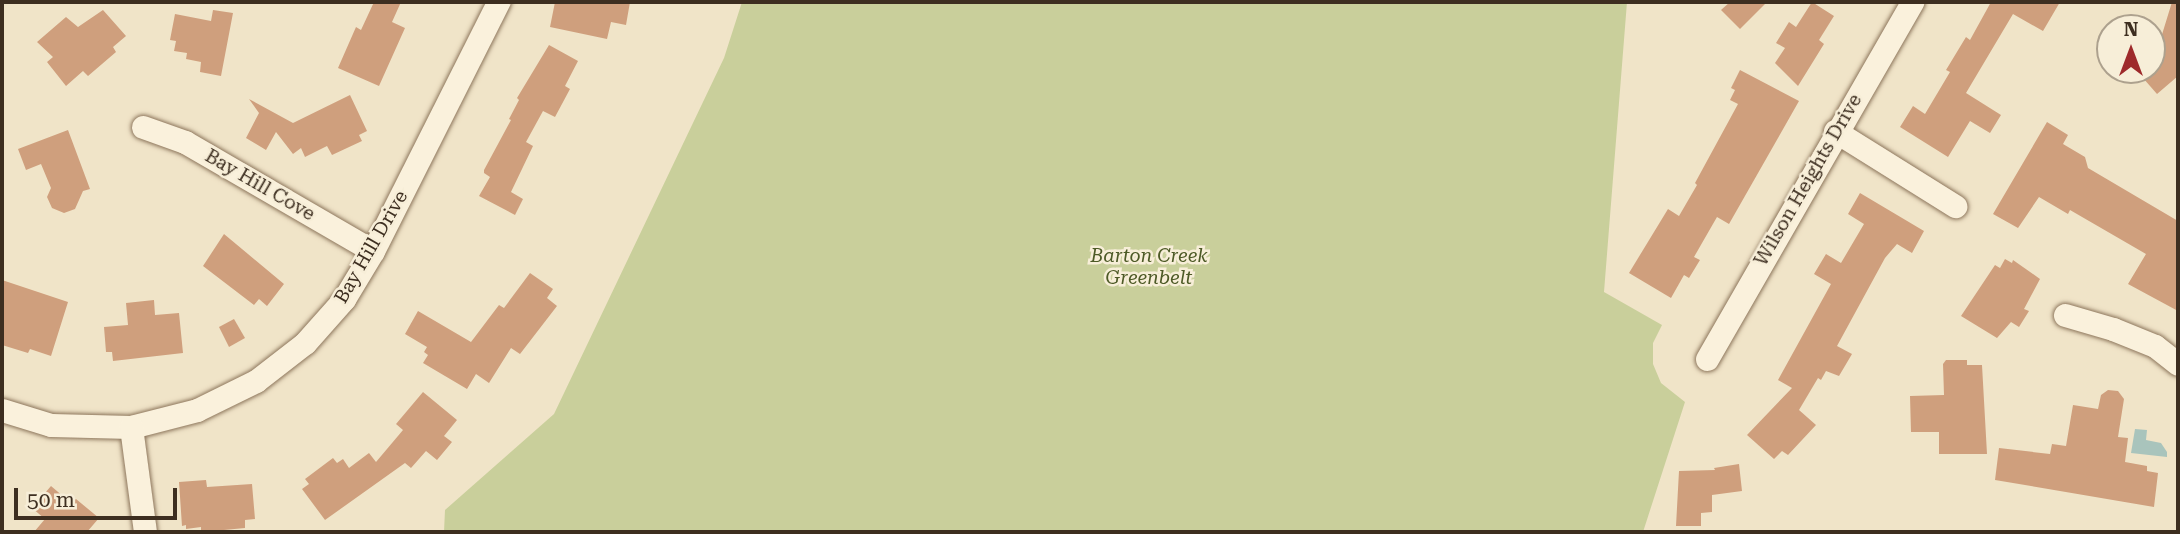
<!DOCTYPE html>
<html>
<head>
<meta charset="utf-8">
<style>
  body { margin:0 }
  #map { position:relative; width:2180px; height:534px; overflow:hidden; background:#f0e4c8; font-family:"Roboto Serif",serif }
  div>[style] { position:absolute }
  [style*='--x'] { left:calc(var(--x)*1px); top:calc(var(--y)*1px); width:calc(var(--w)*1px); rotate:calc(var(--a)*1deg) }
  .green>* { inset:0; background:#c9cf9b }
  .water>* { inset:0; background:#a9c4bc }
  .building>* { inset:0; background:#cf9f7d }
  .roads { filter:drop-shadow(0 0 2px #8d765c) drop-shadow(0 0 2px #8d765c) }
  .minor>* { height:23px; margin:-11.5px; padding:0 11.5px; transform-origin:11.5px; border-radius:11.5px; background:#faf1dc }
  span { translate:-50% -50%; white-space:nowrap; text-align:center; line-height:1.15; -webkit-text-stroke:5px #f7eed8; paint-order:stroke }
  .street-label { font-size:19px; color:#3d2e20 }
  .park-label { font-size:19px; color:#4d5a26; font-style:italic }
  .frame { position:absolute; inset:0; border:4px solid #3d2e20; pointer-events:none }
  .north { position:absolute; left:2096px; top:14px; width:70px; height:70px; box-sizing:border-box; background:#f7eed8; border:2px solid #ada18e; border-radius:50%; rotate:0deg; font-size:19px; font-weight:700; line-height:28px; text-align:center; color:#3d2e20 }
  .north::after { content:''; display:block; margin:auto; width:24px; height:32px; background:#9e2a2b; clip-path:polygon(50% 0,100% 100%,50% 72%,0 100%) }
  .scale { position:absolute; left:14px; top:488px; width:163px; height:32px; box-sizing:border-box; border:4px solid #3d2e20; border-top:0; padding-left:9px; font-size:21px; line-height:24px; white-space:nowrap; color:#3d2e20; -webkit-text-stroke:5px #f7eed8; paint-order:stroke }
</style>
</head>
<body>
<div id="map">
  <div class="green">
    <div style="clip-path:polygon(742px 2px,1627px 2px,1604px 292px,1662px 325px,1653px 343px,1653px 364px,1661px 383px,1685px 402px,1643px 532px,444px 532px,445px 510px,554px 414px,724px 58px)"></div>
  </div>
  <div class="water">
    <div style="clip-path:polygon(2135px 429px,2147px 430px,2146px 440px,2161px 443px,2167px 452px,2167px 457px,2131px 453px)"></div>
  </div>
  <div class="building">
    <div style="clip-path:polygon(374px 2px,401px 2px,392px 22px,405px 28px,379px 86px,338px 68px,356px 27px,361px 30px)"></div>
    <div style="clip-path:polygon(555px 2px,630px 2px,626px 25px,611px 22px,607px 39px,550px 27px)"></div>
    <div style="clip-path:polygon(1730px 2px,1767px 2px,1740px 29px,1721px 10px)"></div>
    <div style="clip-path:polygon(1812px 2px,1834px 16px,1819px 40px,1824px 44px,1798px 86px,1775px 63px,1785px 48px,1776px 43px,1789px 22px,1796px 27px)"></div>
    <div style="clip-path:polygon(1991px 2px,2060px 2px,2043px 31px,2013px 14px,1966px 93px,2001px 115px,1990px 133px,1970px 121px,1948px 157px,1900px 127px,1913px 106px,1925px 114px,1950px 72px,1946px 70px,1966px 37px,1970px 40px)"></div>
    <div style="clip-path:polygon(2172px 2px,2178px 2px,2178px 76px,2157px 94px,2136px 70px,2152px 70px,2152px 58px,2156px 54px)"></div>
    <div style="clip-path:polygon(103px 10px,126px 36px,113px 47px,116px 52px,88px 76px,83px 71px,66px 86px,47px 62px,53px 57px,37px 42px,66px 17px,78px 27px)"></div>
    <div style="clip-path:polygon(213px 10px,233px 13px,221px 76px,200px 72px,201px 62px,186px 59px,187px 53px,174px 51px,176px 41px,170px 40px,175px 14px,211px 21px)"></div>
    <div style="clip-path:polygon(549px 45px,578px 61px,565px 86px,570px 89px,555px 117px,543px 111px,526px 142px,533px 146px,511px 192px,523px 199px,515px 215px,479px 196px,490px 177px,484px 173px,484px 170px,511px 120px,509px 119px,519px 100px,517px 98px)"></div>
    <div style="clip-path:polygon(1740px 70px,1799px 101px,1729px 224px,1717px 217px,1694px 257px,1700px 260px,1689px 278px,1684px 275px,1671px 298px,1629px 273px,1668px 209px,1679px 216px,1697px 185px,1695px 183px,1738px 104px,1730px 100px,1735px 90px,1731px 88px)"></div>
    <div style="clip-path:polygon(350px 95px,367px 131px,359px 135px,362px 141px,332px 155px,327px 146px,305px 157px,301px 148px,293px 154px,276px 132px,266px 150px,246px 138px,259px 113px,249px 99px,293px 123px)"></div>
    <div style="clip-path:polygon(2047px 122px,2068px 135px,2063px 144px,2085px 157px,2088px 168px,2178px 221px,2178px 311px,2128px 284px,2146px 254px,2070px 210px,2068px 214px,2039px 197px,2018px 228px,1993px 214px)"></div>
    <div style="clip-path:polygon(68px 130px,90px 189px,83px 191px,75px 209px,64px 213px,52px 208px,47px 197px,51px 188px,41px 164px,26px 170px,18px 149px)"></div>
    <div style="clip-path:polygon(1860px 193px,1924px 231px,1912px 253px,1897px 244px,1885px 258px,1837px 346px,1852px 354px,1839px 376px,1826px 371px,1821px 380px,1818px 378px,1799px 410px,1816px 425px,1788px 455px,1782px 451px,1774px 459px,1747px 435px,1792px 388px,1778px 380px,1831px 284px,1814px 274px,1826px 254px,1841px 263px,1864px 224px,1848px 214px)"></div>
    <div style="clip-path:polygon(224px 234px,284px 284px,267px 306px,259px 299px,254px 305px,203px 266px)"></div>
    <div style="clip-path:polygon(2005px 259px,2012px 263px,2013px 260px,2040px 279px,2024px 309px,2029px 311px,2019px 327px,2011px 322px,1997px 338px,1961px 316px,1995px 265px,2000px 268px)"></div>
    <div style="clip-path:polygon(530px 273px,553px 289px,547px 298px,557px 306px,520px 354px,511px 348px,489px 383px,476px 374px,467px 389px,423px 363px,428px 355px,424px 352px,427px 347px,405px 334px,418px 311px,471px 342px,499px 305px,504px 308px)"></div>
    <div style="clip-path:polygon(2px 280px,68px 302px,51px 356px,30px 349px,28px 353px,2px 345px)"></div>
    <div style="clip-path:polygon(154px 300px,155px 315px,179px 313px,183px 353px,113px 361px,112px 352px,106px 352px,104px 327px,128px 325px,126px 303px)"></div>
    <div style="clip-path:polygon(234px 319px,245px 338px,229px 347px,219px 327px)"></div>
    <div style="clip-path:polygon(1946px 360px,1967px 360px,1967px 365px,1982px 365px,1987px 454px,1939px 454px,1939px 432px,1911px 432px,1910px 396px,1944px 395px,1943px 364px)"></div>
    <div style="clip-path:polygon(2108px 390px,2118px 391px,2124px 399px,2118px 437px,2128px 438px,2125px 462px,2147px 466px,2147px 471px,2158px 473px,2154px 507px,1995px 480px,1999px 448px,2050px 454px,2052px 444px,2066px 446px,2073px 405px,2098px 409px,2101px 395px)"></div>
    <div style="clip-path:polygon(423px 392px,457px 420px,444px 436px,452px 442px,437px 460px,426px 451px,411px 468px,405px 463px,325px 520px,302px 489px,309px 484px,305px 479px,333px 458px,337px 463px,343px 459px,349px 468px,369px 453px,376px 462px,403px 430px,396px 424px)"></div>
    <div style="clip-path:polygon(1739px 464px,1742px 491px,1712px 495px,1712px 512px,1701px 513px,1701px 526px,1676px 526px,1679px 471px,1715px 470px,1714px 468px)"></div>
    <div style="clip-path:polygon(206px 480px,207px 487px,252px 484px,255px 519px,245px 520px,245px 528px,224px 530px,201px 531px,201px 527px,186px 529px,186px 525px,182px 526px,179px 482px)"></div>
    <div style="clip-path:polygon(51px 486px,71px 503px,76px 499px,99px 518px,87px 532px,34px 532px,45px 519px,32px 508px)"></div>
  </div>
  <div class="roads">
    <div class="minor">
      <div style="--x:143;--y:127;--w:45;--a:19.7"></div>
      <div style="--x:185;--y:142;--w:217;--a:30.1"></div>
      <div style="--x:1835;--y:131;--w:142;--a:32"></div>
      <div style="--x:2065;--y:315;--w:50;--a:16.3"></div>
      <div style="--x:2113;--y:329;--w:45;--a:22"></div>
      <div style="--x:2155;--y:346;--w:29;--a:38"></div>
      <div style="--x:1707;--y:359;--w:412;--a:-60.1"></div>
      <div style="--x:2;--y:410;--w:51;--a:17"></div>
      <div style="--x:51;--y:425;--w:80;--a:1.4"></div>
      <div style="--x:131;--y:427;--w:68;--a:-14.4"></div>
      <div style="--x:197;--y:410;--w:66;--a:-26.2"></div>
      <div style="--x:256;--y:381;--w:62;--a:-37.8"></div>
      <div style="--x:305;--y:343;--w:59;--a:-48.4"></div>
      <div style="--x:344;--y:299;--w:56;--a:-58.9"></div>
      <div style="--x:373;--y:251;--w:279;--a:-63.3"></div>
      <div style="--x:131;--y:427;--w:106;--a:82.4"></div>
    </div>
  </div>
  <div class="street-label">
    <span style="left:1808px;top:180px;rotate:-60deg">Wilson Heights Drive</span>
    <span style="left:260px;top:185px;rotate:30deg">Bay Hill Cove</span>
    <span style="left:371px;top:247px;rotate:-60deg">Bay Hill Drive</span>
  </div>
  <div class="park-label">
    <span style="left:1149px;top:267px">Barton Creek<br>Greenbelt</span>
  </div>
  <div class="frame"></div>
  <div class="north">N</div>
  <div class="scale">50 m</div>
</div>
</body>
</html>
